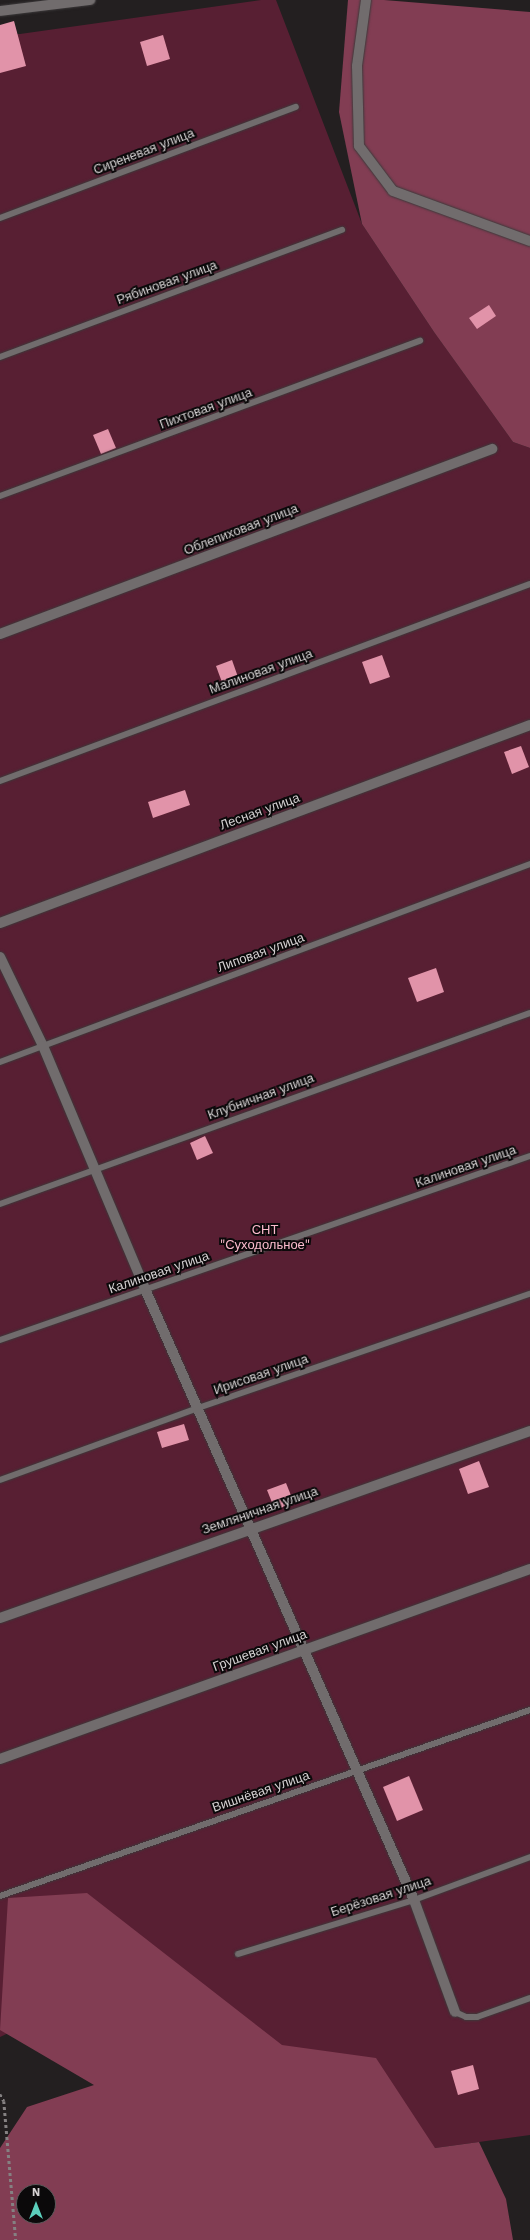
<!DOCTYPE html>
<html>
<head>
<meta charset="utf-8">
<style>
  body { margin:0 }
  #map { position:relative; width:530px; height:2240px; overflow:hidden; background:#231f20; font-family:"Work Sans",sans-serif }
  div>[style] { position:absolute }
  [style*='--x'] { left:calc(var(--x)*1px); top:calc(var(--y)*1px); width:calc(var(--w)*1px); rotate:calc(var(--a)*1deg) }
  .green>* { inset:0; background:#581f33 }
  .forest>* { inset:0; background:#823d53 }
  .building>* { inset:0; background:#e193a9 }
  .path>* { height:2.5px; margin-top:-1.25px; transform-origin:0; background:repeating-linear-gradient(90deg,#858182 0 3px,transparent 0 6px) }
  .roads { filter:drop-shadow(0 0 1px #3c393a) drop-shadow(0 0 1px #3c393a) }
  .lane>* { height:6px; margin:-3px; padding:0 3px; transform-origin:3px; border-radius:3px; background:#716c6d }
  .street>* { height:10px; margin:-5px; padding:0 5px; transform-origin:5px; border-radius:5px; background:#716c6d }
  span { translate:-50% -50%; white-space:nowrap; text-align:center; line-height:1.15; -webkit-text-stroke:4px #0b090a; paint-order:stroke }
  .street-label { font-size:13px; color:#d5d1d2 }
  .park-label { font-size:13px; color:#fbbbcd }
  .north { position:absolute; left:16px; top:2184px; width:40px; height:40px; box-sizing:border-box; background:#0b090a; border:1px solid #5c595a; border-radius:50%; rotate:0deg; font-size:11px; font-weight:700; line-height:16px; text-align:center; color:#d5d1d2 }
  .north::after { content:''; display:block; margin:auto; width:14px; height:18px; background:#5bcebb; clip-path:polygon(50% 0,100% 100%,50% 72%,0 100%) }
</style>
</head>
<body>
<div id="map">
  <div class="green">
    <div style="clip-path:polygon(261px 0,276px 0,362px 224px,434px 332px,513px 442px,530px 448px,530px 2135px,435px 2148px,17px 2029px,0 2037px,0 34px,20px 34px)"></div>
  </div>
  <div class="forest">
    <div style="clip-path:polygon(348px 0,384px 0,530px 12px,530px 448px,513px 442px,434px 332px,362px 224px,339px 112px)"></div>
    <div style="clip-path:polygon(evenodd,87px 1893px,282px 2045px,376px 2058px,435px 2148px,479px 2142px,506px 2199px,513px 2240px,0 2240px,0 2148px,27px 2107px,94px 2085px,0 2030px,8px 1898px,87px 1893px,24px 2192px,48px 2192px,48px 2216px,24px 2216px,24px 2192px)"></div>
  </div>
  <div class="building">
    <div style="clip-path:polygon(14px 21px,26px 66px,0 73px,0 25px)"></div>
    <div style="clip-path:polygon(163px 35px,170px 59px,147px 66px,140px 42px)"></div>
    <div style="clip-path:polygon(489px 305px,496px 316px,477px 329px,469px 318px)"></div>
    <div style="clip-path:polygon(108px 429px,116px 448px,101px 454px,93px 435px)"></div>
    <div style="clip-path:polygon(382px 655px,390px 677px,370px 684px,362px 662px)"></div>
    <div style="clip-path:polygon(232px 660px,239px 680px,223px 685px,216px 666px)"></div>
    <div style="clip-path:polygon(521px 746px,529px 767px,512px 774px,504px 752px)"></div>
    <div style="clip-path:polygon(185px 790px,190px 805px,153px 818px,148px 802px)"></div>
    <div style="clip-path:polygon(436px 968px,444px 992px,417px 1002px,408px 978px)"></div>
    <div style="clip-path:polygon(205px 1136px,213px 1153px,197px 1160px,190px 1143px)"></div>
    <div style="clip-path:polygon(184px 1424px,189px 1440px,162px 1448px,157px 1432px)"></div>
    <div style="clip-path:polygon(479px 1461px,489px 1487px,468px 1494px,459px 1469px)"></div>
    <div style="clip-path:polygon(286px 1483px,294px 1503px,275px 1510px,267px 1490px)"></div>
    <div style="clip-path:polygon(409px 1776px,423px 1810px,397px 1821px,383px 1787px)"></div>
    <div style="clip-path:polygon(473px 2065px,479px 2089px,458px 2095px,451px 2071px)"></div>
  </div>
  <div class="path">
    <div style="--x:0;--y:2094;--w:8;--a:60"></div>
    <div style="--x:4;--y:2101;--w:140;--a:85.1"></div>
  </div>
  <div class="roads">
    <div class="lane">
      <div style="--x:0;--y:218;--w:316;--a:-20.6"></div>
      <div style="--x:0;--y:357;--w:365;--a:-20.4"></div>
      <div style="--x:0;--y:496;--w:448;--a:-20.3"></div>
      <div style="--x:0;--y:781;--w:565;--a:-20.39"></div>
      <div style="--x:0;--y:1062;--w:566;--a:-20.48"></div>
      <div style="--x:0;--y:1204;--w:563;--a:-19.82"></div>
      <div style="--x:0;--y:1340;--w:561;--a:-19.15"></div>
      <div style="--x:0;--y:1480;--w:211;--a:-20"></div>
      <div style="--x:198;--y:1408;--w:351;--a:-19"></div>
      <div style="--x:0;--y:1896;--w:562;--a:-19.34"></div>
      <div style="--x:238;--y:1954;--w:184;--a:-17.1"></div>
      <div style="--x:414;--y:1900;--w:124;--a:-20.3"></div>
      <div style="--x:455;--y:2012;--w:12;--a:24"></div>
      <div style="--x:466;--y:2017;--w:11;--a:0"></div>
      <div style="--x:477;--y:2017;--w:56;--a:-19.7"></div>
    </div>
    <div class="street">
      <div style="--x:366;--y:0;--w:67;--a:97.8"></div>
      <div style="--x:357;--y:66;--w:80;--a:88.6"></div>
      <div style="--x:359;--y:146;--w:56;--a:52.9"></div>
      <div style="--x:393;--y:191;--w:146;--a:20.1"></div>
      <div style="--x:0;--y:11;--w:91;--a:-7"></div>
      <div style="--x:0;--y:634;--w:526;--a:-20.61"></div>
      <div style="--x:0;--y:923;--w:566;--a:-20.48"></div>
      <div style="--x:0;--y:957;--w:99;--a:64.2"></div>
      <div style="--x:43;--y:1046;--w:264;--a:67.2"></div>
      <div style="--x:145;--y:1289;--w:668;--a:66.24"></div>
      <div style="--x:414;--y:1900;--w:119;--a:69.9"></div>
      <div style="--x:0;--y:1618;--w:562;--a:-19.43"></div>
      <div style="--x:0;--y:1759;--w:563;--a:-19.72"></div>
    </div>
  </div>
  <div class="street-label">
    <span style="left:144px;top:152px;rotate:-21deg">Сиреневая улица</span>
    <span style="left:167px;top:283px;rotate:-20deg">Рябиновая улица</span>
    <span style="left:206px;top:409px;rotate:-20deg">Пихтовая улица</span>
    <span style="left:241px;top:530px;rotate:-21deg">Облепиховая улица</span>
    <span style="left:261px;top:672px;rotate:-20deg">Малиновая улица</span>
    <span style="left:260px;top:812px;rotate:-20deg">Лесная улица</span>
    <span style="left:261px;top:953px;rotate:-20deg">Липовая улица</span>
    <span style="left:261px;top:1097px;rotate:-20deg">Клубничная улица</span>
    <span style="left:466px;top:1167px;rotate:-19deg">Калиновая улица</span>
    <span style="left:159px;top:1273px;rotate:-19deg">Калиновая улица</span>
    <span style="left:261px;top:1375px;rotate:-19deg">Ирисовая улица</span>
    <span style="left:260px;top:1511px;rotate:-19deg">Земляничная улица</span>
    <span style="left:260px;top:1651px;rotate:-20deg">Грушевая улица</span>
    <span style="left:261px;top:1792px;rotate:-19deg">Вишнёвая улица</span>
    <span style="left:381px;top:1897px;rotate:-18deg">Берёзовая улица</span>
  </div>
  <div class="park-label">
    <span style="left:265px;top:1238px">СНТ<br>"Суходольное"</span>
  </div>
  <div class="north">N</div>
</div>
</body>
</html>
